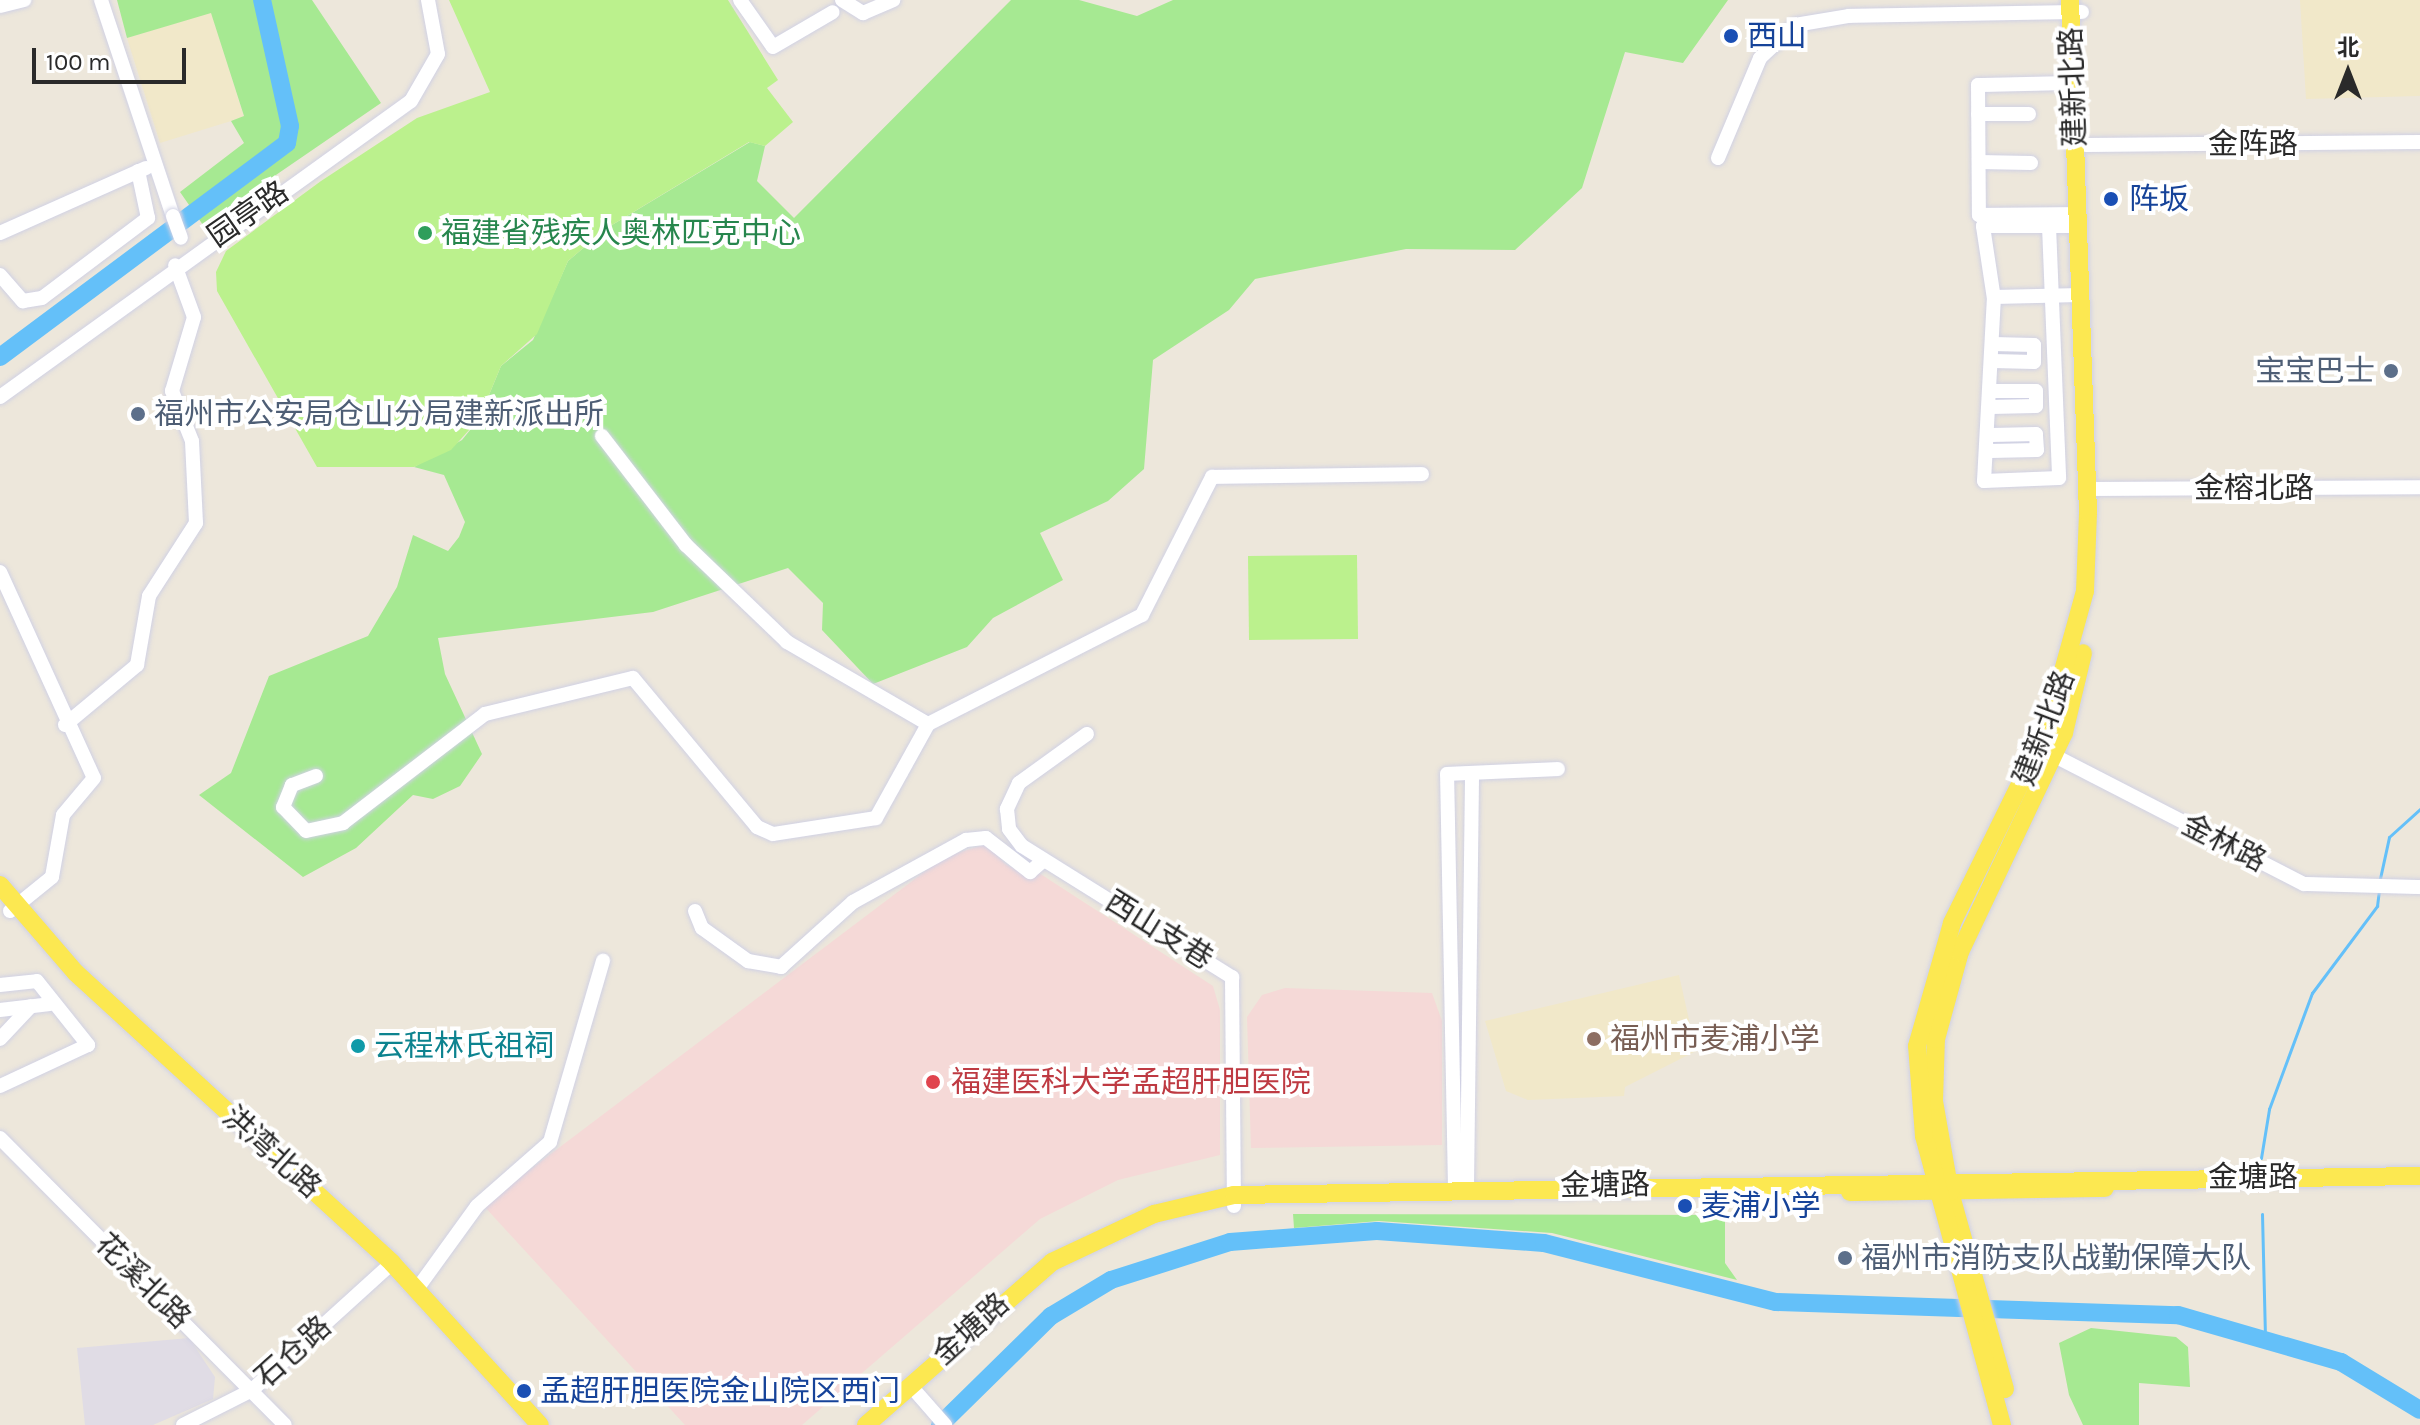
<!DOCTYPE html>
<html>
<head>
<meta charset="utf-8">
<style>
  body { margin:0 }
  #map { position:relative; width:2420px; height:1425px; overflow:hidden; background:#ede7db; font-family:Karla,"Noto Sans SC",sans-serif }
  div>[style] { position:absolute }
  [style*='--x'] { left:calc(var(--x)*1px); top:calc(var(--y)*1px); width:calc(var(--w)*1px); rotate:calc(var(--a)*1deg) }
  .industrial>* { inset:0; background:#e0dce5 }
  .education>* { inset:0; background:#f1e8c9 }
  .medical>* { inset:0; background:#f5d9d7 }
  .green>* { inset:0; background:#a6e992 }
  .pitch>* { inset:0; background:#bbf18d }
  .stream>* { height:3px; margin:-1.5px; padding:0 1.5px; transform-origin:1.5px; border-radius:1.5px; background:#64c0f9 }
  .river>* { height:18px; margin:-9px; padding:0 9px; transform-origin:9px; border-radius:9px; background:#64c0f9 }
  .roads { filter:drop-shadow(0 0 2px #d0d1e4) drop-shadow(0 0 2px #d0d1e4) }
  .minor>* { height:14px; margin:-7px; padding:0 7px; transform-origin:7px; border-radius:7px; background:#fff }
  .major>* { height:18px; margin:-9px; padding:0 9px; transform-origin:9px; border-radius:9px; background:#fce851 }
  .bridges { filter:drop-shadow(0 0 2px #d0d1e4) drop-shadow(0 0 2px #d0d1e4) }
  .minor-bridge>* { height:14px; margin:-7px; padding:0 7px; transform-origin:7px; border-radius:7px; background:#fff }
  .dots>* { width:22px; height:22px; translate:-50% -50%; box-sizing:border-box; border:4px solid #fff; border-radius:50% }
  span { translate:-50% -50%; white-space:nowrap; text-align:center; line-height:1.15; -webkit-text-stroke:8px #fff; paint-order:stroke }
  .transit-label { font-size:30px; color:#164399 }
  .left { translate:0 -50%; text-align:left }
  .street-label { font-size:30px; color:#2a2a2a }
  .leisure-label { font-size:30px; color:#27864d }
  .service-label { font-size:30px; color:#4e5e75 }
  .right { translate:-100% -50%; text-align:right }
  .education-label { font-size:30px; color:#785e54 }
  .culture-label { font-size:30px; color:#0d838f }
  .health-label { font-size:30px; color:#be3a42 }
  .north { position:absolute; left:2308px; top:32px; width:80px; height:80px; -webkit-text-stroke:6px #fff; paint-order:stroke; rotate:0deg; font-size:22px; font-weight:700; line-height:32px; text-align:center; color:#2a2a2a }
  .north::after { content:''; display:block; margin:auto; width:28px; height:36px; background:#2a2a2a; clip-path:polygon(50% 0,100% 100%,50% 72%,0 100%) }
  .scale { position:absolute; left:32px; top:48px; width:154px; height:36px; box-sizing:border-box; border:4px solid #2a2a2a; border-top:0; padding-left:10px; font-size:24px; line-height:28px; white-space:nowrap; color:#2a2a2a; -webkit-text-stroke:6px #fff; paint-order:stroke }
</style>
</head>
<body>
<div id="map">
  <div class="industrial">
    <div style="clip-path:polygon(189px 1338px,215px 1377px,213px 1399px,153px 1425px,85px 1425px,77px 1348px)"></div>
  </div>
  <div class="education">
    <div style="clip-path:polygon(2300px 0,2420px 0,2420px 96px,2306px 99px)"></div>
    <div style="clip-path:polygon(211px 12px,244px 117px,160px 143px,127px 38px)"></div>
    <div style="clip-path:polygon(1679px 975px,1696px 1051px,1625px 1087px,1624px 1096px,1528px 1100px,1506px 1091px,1485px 1021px)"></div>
  </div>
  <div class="medical">
    <div style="clip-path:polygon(987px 844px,1005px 864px,1032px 878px,1039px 873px,1213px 986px,1220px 1010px,1220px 1155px,1118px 1180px,1040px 1219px,802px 1425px,685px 1425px,483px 1205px,944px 857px)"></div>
    <div style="clip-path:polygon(1285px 988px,1432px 993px,1442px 1021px,1442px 1145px,1251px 1148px,1247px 1017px,1262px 995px)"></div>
  </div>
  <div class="green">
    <div style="clip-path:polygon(312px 0,381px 103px,203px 225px,180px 192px,244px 143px,231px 121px,244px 116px,211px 13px,127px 38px,117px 0)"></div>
    <div style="clip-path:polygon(1011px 0,1079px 0,1137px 16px,1173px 0,1728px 0,1683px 63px,1625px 52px,1582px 188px,1515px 250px,1406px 249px,1255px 279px,1229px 310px,1153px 360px,1144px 469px,1108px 501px,1040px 533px,1063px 580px,993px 618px,967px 647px,873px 684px,822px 630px,823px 603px,788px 568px,653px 612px,438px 638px,445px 674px,482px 754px,460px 786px,433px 799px,413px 795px,356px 848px,303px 877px,199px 795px,231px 773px,269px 676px,368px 636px,397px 587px,413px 535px,448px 551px,459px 537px,465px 522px,444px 475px,414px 467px,462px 440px,479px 419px,501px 366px,533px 340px,568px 261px,607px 228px,750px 142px,765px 146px,757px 181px,794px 218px)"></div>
    <div style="clip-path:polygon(1293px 1214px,1725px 1215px,1725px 1263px,1737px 1280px,1552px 1233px,1379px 1221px,1294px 1228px)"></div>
    <div style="clip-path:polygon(2091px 1328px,2176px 1337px,2188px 1347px,2190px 1387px,2139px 1383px,2139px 1425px,2083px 1425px,2069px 1395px,2059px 1343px)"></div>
  </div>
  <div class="pitch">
    <div style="clip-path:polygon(449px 0,728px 0,778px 80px,767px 88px,793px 122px,765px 146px,749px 142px,607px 228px,568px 261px,537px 334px,501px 366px,479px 419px,451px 450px,414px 467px,317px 467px,217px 291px,216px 272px,226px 251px,321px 181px,417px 118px,490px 92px)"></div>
    <div style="clip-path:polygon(1357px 555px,1358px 639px,1249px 640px,1248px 556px)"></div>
  </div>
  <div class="stream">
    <div style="--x:2379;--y:883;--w:47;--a:-77.7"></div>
    <div style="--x:2389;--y:837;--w:42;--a:-42.1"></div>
    <div style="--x:2261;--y:1158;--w:50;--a:-80.7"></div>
    <div style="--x:2269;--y:1109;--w:124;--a:-69.7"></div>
    <div style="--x:2312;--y:993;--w:109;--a:-53.2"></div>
    <div style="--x:2377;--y:906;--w:16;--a:-83"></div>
    <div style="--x:2262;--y:1214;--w:125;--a:88.6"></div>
  </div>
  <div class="river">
    <div style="--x:0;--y:357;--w:358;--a:-36.7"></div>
    <div style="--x:287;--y:143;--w:17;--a:-80"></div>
    <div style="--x:290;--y:126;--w:129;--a:-102.5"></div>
    <div style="--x:940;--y:1425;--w:156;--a:-44.5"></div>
    <div style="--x:1051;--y:1316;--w:70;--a:-31"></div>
    <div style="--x:1111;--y:1280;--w:125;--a:-17.7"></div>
    <div style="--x:1230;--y:1242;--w:147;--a:-4.3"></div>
    <div style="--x:1377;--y:1231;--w:167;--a:4.1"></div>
    <div style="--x:1544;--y:1243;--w:239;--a:14.3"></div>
    <div style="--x:1776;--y:1302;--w:402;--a:1.9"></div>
    <div style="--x:2178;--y:1315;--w:170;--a:16.1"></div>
    <div style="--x:2341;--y:1362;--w:92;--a:31.3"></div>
  </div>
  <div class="roads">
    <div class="minor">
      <div style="--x:101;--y:0;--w:228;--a:71.6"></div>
      <div style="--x:740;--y:0;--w:57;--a:54.9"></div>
      <div style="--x:773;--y:47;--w:69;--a:-30.3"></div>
      <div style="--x:842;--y:0;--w:25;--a:32"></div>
      <div style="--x:863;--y:13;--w:33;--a:-23"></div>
      <div style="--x:0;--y:6;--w:25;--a:-14"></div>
      <div style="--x:2073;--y:83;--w:95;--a:178.8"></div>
      <div style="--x:1978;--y:85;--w:130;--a:89.6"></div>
      <div style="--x:1979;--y:215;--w:98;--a:-0.6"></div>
      <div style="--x:1978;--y:114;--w:51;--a:0"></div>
      <div style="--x:2086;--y:145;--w:334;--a:-0.5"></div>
      <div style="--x:1718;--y:158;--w:108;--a:-67.2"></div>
      <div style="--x:1760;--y:58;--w:48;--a:-43.3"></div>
      <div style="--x:1795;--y:25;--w:55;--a:-9.5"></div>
      <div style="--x:1849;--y:16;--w:233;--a:-1"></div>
      <div style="--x:1979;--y:162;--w:52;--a:1.1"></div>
      <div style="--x:2049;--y:226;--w:252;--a:87.7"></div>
      <div style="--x:2059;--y:478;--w:75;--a:177.7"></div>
      <div style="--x:1984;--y:481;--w:182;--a:-86.9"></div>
      <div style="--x:1994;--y:299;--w:74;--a:-98.6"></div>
      <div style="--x:1983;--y:226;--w:94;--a:0"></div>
      <div style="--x:0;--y:233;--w:160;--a:-24"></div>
      <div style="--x:0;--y:275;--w:35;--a:49"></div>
      <div style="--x:23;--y:301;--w:19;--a:-9"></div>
      <div style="--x:42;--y:298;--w:133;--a:-37"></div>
      <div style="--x:148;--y:218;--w:48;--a:-102"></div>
      <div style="--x:1994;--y:297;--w:86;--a:-1.3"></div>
      <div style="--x:1993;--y:361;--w:41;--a:1.4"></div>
      <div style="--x:2034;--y:362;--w:17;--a:-90"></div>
      <div style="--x:2034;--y:345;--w:41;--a:-178.6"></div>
      <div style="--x:0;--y:397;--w:506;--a:-35.76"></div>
      <div style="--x:411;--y:101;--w:54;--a:-60.1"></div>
      <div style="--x:438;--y:54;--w:55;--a:-100.5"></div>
      <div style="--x:1991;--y:407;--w:45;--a:-1.3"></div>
      <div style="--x:2036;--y:406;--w:15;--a:-90"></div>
      <div style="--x:2036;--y:391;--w:44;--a:180"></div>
      <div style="--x:602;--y:436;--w:138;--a:52.4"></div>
      <div style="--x:686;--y:545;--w:140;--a:43.8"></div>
      <div style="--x:787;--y:642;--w:163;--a:30.2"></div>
      <div style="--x:1990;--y:451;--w:47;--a:-1.2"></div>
      <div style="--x:2037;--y:450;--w:16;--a:-94"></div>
      <div style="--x:2036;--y:434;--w:45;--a:178.7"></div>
      <div style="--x:2088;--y:489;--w:332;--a:-0.3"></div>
      <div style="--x:0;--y:572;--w:226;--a:65.5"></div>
      <div style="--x:94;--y:778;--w:48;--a:130"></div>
      <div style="--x:63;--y:815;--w:63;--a:100.1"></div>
      <div style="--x:52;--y:877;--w:54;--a:141"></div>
      <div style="--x:65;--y:725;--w:94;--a:-39.8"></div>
      <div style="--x:137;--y:665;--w:70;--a:-80.1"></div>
      <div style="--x:149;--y:596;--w:87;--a:-57.2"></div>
      <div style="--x:196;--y:523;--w:82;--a:-92.8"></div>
      <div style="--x:192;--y:441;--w:54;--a:-111.8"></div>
      <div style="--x:172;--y:391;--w:77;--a:-73.4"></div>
      <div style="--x:194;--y:317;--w:55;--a:-110.1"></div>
      <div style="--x:1087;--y:734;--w:84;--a:144.2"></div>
      <div style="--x:1019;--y:783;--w:29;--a:115"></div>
      <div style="--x:1007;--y:809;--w:20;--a:84"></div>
      <div style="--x:1009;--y:829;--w:21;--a:53"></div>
      <div style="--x:1022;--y:846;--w:248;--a:32"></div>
      <div style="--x:1232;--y:977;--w:229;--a:89.5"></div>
      <div style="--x:2045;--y:751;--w:291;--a:27.2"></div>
      <div style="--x:2304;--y:884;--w:116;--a:1.5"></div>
      <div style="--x:316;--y:776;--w:26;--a:159"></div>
      <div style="--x:292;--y:785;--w:24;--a:112"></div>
      <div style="--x:283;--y:807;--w:33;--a:46"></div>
      <div style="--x:306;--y:831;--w:38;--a:-12"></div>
      <div style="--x:343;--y:823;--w:179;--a:-37.5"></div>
      <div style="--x:485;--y:714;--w:152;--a:-13.7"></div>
      <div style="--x:633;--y:678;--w:194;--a:50.2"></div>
      <div style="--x:757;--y:827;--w:17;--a:24"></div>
      <div style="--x:773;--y:834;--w:104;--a:-8.8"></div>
      <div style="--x:876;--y:818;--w:107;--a:-61"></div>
      <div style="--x:928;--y:724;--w:240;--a:-27"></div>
      <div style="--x:1142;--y:615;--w:155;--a:-63.1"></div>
      <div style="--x:1212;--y:477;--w:210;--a:-0.8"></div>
      <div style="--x:695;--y:911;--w:18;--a:68"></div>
      <div style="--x:702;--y:928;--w:57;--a:35.7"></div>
      <div style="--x:748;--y:961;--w:34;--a:10"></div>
      <div style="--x:781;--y:967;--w:97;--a:-42.1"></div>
      <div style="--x:853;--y:902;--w:129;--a:-28.8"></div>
      <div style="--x:966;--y:840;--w:20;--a:-6"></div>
      <div style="--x:986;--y:838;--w:56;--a:37.7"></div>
      <div style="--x:1030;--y:872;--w:18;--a:-41"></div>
      <div style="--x:0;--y:985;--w:37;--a:-6"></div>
      <div style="--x:37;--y:981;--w:82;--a:51.4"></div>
      <div style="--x:88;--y:1045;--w:97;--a:155"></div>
      <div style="--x:0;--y:1010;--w:50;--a:-6.8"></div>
      <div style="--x:0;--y:1039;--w:45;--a:-46.8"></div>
      <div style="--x:0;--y:1138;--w:404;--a:45.2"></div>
      <div style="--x:1455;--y:1187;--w:413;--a:-91.1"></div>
      <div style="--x:1447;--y:774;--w:111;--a:-2.6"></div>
      <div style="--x:1467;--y:1187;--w:414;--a:-89.3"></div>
      <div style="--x:417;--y:1289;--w:102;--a:-54.1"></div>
      <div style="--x:477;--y:1206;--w:97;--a:-41.2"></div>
      <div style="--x:550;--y:1142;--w:189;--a:-73.7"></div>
      <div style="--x:917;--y:1393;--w:43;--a:48.8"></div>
      <div style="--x:183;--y:1425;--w:77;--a:-26.9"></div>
      <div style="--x:252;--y:1390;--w:189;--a:-42.2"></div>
    </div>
    <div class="major">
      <div style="--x:0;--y:885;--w:116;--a:49.2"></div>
      <div style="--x:76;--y:973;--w:429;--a:42.5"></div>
      <div style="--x:392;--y:1263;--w:219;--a:47.6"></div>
      <div style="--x:1850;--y:1192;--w:255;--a:-0.9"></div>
      <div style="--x:2005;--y:1389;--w:205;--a:-105.6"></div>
      <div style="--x:1950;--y:1192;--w:92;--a:-100"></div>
      <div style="--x:1934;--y:1101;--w:62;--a:-88.2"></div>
      <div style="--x:1936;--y:1039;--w:90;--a:-74.6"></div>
      <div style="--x:1960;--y:952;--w:242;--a:-64.6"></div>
      <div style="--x:2064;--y:733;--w:82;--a:-76.6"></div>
      <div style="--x:866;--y:1425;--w:247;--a:-41.2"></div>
      <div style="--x:1052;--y:1262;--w:113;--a:-25.2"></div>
      <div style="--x:1154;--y:1214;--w:82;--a:-13.4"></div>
      <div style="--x:1234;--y:1195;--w:1186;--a:-0.92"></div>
      <div style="--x:2002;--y:1425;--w:299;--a:-105.1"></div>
      <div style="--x:1924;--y:1136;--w:90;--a:-94.4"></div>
      <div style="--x:1917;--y:1046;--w:128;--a:-74.1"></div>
      <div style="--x:1952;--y:923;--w:216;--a:-63.9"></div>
      <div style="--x:2047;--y:729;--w:143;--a:-74.6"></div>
      <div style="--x:2085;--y:591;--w:78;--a:-87.8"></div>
      <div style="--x:2088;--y:513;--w:513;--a:-92.01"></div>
    </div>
  </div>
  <div class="bridges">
    <div class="minor-bridge">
      <div style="--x:173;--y:216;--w:23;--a:70"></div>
    </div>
  </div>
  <div class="dots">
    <div style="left:1731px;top:36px;background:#1a4fb4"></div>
    <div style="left:2111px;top:199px;background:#1a4fb4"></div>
    <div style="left:425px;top:233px;background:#2e9e5b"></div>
    <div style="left:2391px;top:371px;background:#5c6f8a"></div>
    <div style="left:138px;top:414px;background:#5c6f8a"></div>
    <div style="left:1594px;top:1039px;background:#8d6e63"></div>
    <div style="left:358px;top:1046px;background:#0f9aa8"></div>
    <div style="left:933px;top:1082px;background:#e0444e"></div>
    <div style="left:1685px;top:1206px;background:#1a4fb4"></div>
    <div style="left:1845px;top:1258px;background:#5c6f8a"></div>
    <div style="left:524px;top:1391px;background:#1a4fb4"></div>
  </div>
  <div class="transit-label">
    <span class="left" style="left:1747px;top:36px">西山</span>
    <span class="left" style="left:2129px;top:199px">阵坂</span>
    <span class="left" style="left:1701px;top:1206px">麦浦小学</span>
    <span class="left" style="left:540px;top:1391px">孟超肝胆医院金山院区西门</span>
  </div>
  <div class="street-label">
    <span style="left:2073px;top:87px;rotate:-92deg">建新北路</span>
    <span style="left:2253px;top:144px">金阵路</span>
    <span style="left:248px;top:214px;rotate:-35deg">园亭路</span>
    <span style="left:2254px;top:488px">金榕北路</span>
    <span style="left:2044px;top:728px;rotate:-69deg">建新北路</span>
    <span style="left:2224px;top:843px;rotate:27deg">金林路</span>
    <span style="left:1159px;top:930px;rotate:32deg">西山支巷</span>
    <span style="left:272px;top:1152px;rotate:42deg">洪湾北路</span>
    <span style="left:2253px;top:1177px">金塘路</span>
    <span style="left:1605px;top:1185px;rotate:-1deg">金塘路</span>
    <span style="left:143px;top:1281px;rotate:45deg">花溪北路</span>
    <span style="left:971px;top:1329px;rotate:-42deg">金塘路</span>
    <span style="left:293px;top:1352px;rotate:-42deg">石仓路</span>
  </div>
  <div class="leisure-label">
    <span class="left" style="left:441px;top:233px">福建省残疾人奥林匹克中心</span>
  </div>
  <div class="service-label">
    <span class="right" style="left:2375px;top:371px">宝宝巴士</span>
    <span class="left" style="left:154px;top:414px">福州市公安局仓山分局建新派出所</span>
    <span class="left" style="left:1861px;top:1258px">福州市消防支队战勤保障大队</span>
  </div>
  <div class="education-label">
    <span class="left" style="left:1610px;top:1039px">福州市麦浦小学</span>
  </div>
  <div class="culture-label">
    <span class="left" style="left:374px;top:1046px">云程林氏祖祠</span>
  </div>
  <div class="health-label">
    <span class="left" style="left:951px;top:1082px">福建医科大学孟超肝胆医院</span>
  </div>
  <div class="north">北</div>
  <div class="scale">100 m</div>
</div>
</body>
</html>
